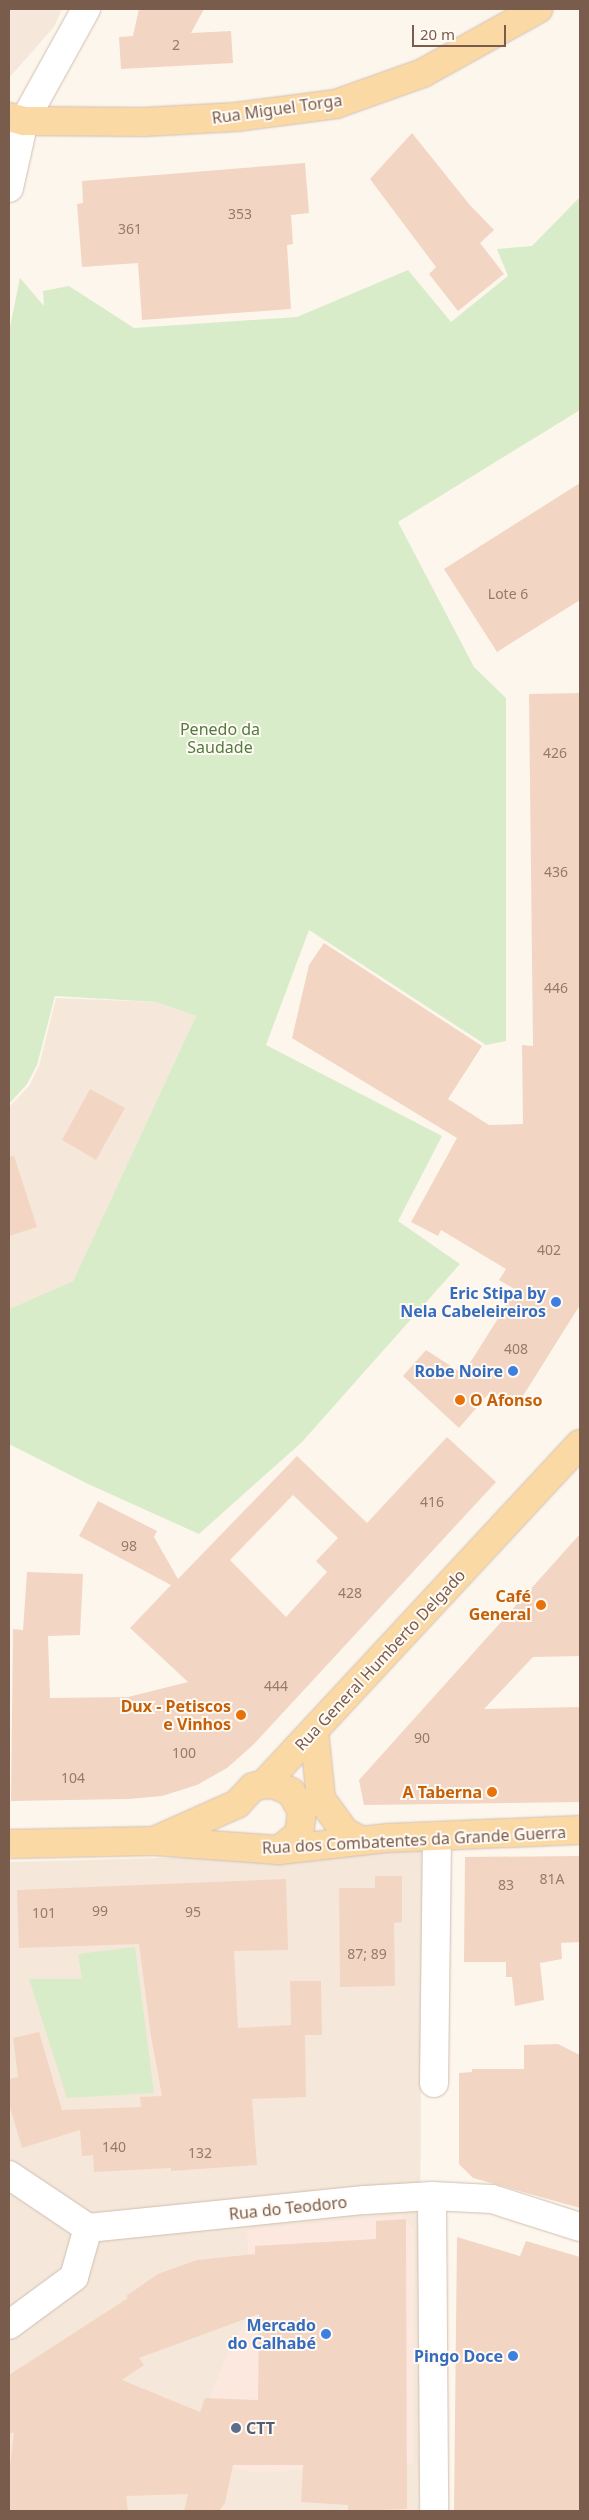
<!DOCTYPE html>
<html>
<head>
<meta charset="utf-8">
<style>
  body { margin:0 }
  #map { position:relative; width:589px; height:2520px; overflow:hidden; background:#fdf6ec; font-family:"Noto Sans",sans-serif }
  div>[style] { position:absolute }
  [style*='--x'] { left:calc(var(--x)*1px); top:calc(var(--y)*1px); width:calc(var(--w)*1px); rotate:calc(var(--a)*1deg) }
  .residential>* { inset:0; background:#f5e8da }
  .commercial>* { inset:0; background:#fde8e0 }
  .green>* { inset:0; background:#d8ecc9 }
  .building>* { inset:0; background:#f3d5c3 }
  .roads { filter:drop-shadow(0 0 1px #d1beb0) drop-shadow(0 0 1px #d1beb0) }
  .minor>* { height:28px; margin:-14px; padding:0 14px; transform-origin:14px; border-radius:14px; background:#fff }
  .major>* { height:28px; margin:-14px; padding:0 14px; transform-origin:14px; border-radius:14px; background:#fbd9a5 }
  .dots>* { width:14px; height:14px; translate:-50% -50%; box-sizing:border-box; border:2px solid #fffaf3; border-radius:50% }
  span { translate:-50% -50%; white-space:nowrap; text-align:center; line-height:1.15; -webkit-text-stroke:4px #fffaf3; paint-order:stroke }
  .number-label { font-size:14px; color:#987a6a }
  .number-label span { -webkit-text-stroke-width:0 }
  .street-label { font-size:16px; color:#7a5c4d }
  .park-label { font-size:16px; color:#537a41 }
  .shop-label { font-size:16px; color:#366cbe; font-weight:700 }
  .right { translate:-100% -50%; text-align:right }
  .food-label { font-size:16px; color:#c56008; font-weight:700 }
  .left { translate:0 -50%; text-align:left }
  .service-label { font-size:16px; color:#4e5e75; font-weight:700 }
  .frame { position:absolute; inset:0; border:10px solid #7a5c4d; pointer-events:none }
  .scale { position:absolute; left:412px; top:25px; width:94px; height:22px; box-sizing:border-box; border:2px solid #7a5c4d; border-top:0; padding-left:6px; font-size:15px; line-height:18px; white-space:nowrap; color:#7a5c4d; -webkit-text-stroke:4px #fffaf3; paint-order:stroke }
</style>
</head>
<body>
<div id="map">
  <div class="residential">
    <div style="clip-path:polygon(9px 9px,62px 9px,54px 27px,9px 78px)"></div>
    <div style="clip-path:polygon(56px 998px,156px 1002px,196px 1016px,73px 1281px,9px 1309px,9px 1107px,29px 1086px,39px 1066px)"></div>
    <div style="clip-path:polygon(422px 1851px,419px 2511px,9px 2511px,9px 1862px)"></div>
  </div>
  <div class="commercial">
    <div style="clip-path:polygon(401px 2215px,414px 2230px,413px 2464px,252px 2472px,186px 2457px,226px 2358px,252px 2310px,247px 2230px)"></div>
  </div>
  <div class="green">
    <div style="clip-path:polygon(580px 197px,580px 410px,398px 522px,474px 667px,506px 698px,506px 1041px,486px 1045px,309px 930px,266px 1045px,442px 1136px,398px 1221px,460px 1264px,302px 1442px,199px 1534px,88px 1484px,9px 1444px,9px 1309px,73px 1281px,196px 1016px,156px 1002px,55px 996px,37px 1065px,27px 1084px,9px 1104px,9px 332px,20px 278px,44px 306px,43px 291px,69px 286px,134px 328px,297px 317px,408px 270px,451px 322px,508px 276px,497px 249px,532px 246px)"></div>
    <div style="clip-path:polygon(135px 1947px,154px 2093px,67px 2098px,29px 1979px,82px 1979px,78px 1954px)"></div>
  </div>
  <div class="building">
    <div style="clip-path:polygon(139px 9px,204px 9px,191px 33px,231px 31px,233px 63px,121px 69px,119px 37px,133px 36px)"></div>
    <div style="clip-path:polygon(412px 133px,469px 204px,494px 230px,480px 243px,504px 274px,458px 311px,429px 274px,436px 267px,370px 179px)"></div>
    <div style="clip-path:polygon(305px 163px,309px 213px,291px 215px,293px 244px,287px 245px,291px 309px,142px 320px,138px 263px,82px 267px,77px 204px,83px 203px,82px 181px)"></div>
    <div style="clip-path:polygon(580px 483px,580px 600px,497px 652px,444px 569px)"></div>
    <div style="clip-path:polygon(580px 693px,580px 1305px,516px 1407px,491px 1391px,459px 1428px,403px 1376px,426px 1350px,463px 1374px,516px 1290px,499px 1280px,506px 1269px,441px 1230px,438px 1236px,411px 1222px,457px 1138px,292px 1038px,309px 965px,324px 943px,482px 1046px,448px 1099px,489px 1125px,523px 1124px,522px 1045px,533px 1046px,529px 694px)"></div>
    <div style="clip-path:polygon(90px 1089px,125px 1108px,96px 1160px,62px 1140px)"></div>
    <div style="clip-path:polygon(14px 1156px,37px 1227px,9px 1236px,9px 1157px)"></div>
    <div style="clip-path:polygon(evenodd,447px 1437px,496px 1482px,253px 1745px,227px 1768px,197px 1785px,162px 1796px,129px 1799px,11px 1801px,13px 1629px,23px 1630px,27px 1572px,83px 1574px,80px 1635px,48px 1636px,50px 1698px,128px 1697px,188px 1682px,130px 1628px,171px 1585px,79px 1536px,98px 1501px,157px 1531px,154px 1537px,178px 1579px,297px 1456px,367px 1523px,447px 1437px,293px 1495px,338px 1538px,316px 1561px,327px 1572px,286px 1617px,230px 1560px,293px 1495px)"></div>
    <div style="clip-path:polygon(580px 1534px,580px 1656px,533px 1657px,484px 1709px,580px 1707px,580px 1802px,364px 1805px,359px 1780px)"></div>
    <div style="clip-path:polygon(580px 1856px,580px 1942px,561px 1943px,562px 1959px,540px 1963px,544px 2000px,515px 2006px,512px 1977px,506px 1977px,506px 1962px,464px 1962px,465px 1857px)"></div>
    <div style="clip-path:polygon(375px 1876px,402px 1876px,402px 1922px,394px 1923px,395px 1986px,340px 1987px,339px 1888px,375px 1888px)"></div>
    <div style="clip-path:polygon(286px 1879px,288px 1950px,234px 1951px,238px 2028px,291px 2025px,290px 1981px,321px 1981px,322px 2035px,305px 2035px,306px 2097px,252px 2099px,257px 2165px,171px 2171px,171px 2168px,94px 2172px,93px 2155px,82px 2156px,80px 2130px,22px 2148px,9px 2104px,9px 2079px,18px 2077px,13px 2038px,39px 2032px,62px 2110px,141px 2107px,140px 2097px,162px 2096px,151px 2036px,139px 1944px,19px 1948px,17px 1890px)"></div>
    <div style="clip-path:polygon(558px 2044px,580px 2055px,580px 2208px,473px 2178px,459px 2164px,459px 2073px,472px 2072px,472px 2069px,524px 2069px,524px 2045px)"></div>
    <div style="clip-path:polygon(evenodd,406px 2219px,407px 2509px,348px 2511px,348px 2505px,301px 2502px,303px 2465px,233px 2465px,225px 2503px,219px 2511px,184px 2511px,188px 2494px,126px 2496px,128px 2511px,9px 2511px,9px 2475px,14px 2432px,9px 2434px,9px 2375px,128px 2298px,126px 2296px,158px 2274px,197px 2260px,255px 2254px,255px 2246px,376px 2239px,376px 2221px,406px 2219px,259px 2314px,258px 2400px,205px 2398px,200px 2412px,122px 2380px,144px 2365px,139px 2358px,259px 2314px)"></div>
    <div style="clip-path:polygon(457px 2237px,520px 2256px,526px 2241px,580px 2257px,580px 2511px,454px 2511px)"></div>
  </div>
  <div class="roads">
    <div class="minor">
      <div style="--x:9;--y:188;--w:69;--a:-77.4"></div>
      <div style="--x:24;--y:121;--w:128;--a:-61"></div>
      <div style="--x:434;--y:2083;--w:246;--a:-89.3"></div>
      <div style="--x:9;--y:2175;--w:95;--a:33.9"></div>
      <div style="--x:88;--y:2228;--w:278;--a:-5.8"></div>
      <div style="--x:365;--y:2200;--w:67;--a:-3.4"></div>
      <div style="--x:432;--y:2196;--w:60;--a:2.9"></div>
      <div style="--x:492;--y:2199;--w:92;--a:17.7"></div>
      <div style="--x:432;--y:2196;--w:315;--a:89.6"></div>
      <div style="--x:9;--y:2325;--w:81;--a:-36.4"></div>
      <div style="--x:74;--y:2277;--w:51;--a:-74.1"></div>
    </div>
    <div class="major">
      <div style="--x:9;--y:117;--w:16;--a:15"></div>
      <div style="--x:24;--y:121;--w:120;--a:0.5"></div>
      <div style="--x:144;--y:122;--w:92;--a:-3.1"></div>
      <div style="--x:236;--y:117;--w:101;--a:-7.4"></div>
      <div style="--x:336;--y:104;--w:92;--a:-19.6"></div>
      <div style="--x:423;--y:73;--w:132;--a:-29.1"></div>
      <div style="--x:314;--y:1731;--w:68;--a:84.1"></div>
      <div style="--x:321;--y:1799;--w:41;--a:54"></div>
      <div style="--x:345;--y:1832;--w:19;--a:28"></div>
      <div style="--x:264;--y:1784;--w:12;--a:5"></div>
      <div style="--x:276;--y:1785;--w:17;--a:25"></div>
      <div style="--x:291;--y:1792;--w:22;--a:60"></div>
      <div style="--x:302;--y:1811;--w:23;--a:97"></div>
      <div style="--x:299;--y:1834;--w:26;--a:141"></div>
      <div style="--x:154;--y:1841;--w:91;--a:-24"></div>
      <div style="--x:237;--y:1804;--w:23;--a:-47"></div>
      <div style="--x:253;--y:1787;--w:11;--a:-15"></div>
      <div style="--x:264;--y:1784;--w:464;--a:-47.1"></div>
      <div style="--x:9;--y:1844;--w:145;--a:-1.2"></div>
      <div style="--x:154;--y:1841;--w:125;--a:4.1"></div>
      <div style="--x:279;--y:1850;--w:110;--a:-6.3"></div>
      <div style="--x:388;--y:1838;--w:192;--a:-2.4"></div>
    </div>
  </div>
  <div class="dots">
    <div style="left:556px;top:1302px;background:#3f7fe0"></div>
    <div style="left:513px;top:1371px;background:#3f7fe0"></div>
    <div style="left:460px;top:1400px;background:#e8710a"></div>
    <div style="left:541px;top:1605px;background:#e8710a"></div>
    <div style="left:241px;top:1715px;background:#e8710a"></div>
    <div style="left:492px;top:1792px;background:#e8710a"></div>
    <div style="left:326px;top:2334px;background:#3f7fe0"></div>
    <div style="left:513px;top:2356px;background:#3f7fe0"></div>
    <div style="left:236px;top:2428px;background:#5c6f8a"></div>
  </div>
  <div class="number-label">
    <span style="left:176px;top:45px">2</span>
    <span style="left:240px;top:214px">353</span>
    <span style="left:130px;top:229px">361</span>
    <span style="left:508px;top:594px">Lote 6</span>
    <span style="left:555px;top:753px">426</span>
    <span style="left:556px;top:872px">436</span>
    <span style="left:556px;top:988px">446</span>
    <span style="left:549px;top:1250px">402</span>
    <span style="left:516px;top:1349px">408</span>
    <span style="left:432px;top:1502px">416</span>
    <span style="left:129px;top:1546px">98</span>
    <span style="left:350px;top:1593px">428</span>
    <span style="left:276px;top:1686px">444</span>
    <span style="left:422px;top:1738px">90</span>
    <span style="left:184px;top:1753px">100</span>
    <span style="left:73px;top:1778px">104</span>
    <span style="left:552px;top:1879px">81A</span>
    <span style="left:506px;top:1885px">83</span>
    <span style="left:100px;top:1911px">99</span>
    <span style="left:193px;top:1912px">95</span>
    <span style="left:44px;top:1913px">101</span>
    <span style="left:367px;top:1954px">87; 89</span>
    <span style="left:114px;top:2147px">140</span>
    <span style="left:200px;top:2153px">132</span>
  </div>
  <div class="street-label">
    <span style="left:277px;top:109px;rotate:-8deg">Rua Miguel Torga</span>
    <span style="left:380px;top:1660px;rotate:-47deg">Rua General Humberto Delgado</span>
    <span style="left:414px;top:1840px;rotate:-3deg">Rua dos Combatentes da Grande Guerra</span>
    <span style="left:288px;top:2208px;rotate:-6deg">Rua do Teodoro</span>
  </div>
  <div class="park-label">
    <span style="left:220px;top:738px">Penedo da<br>Saudade</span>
  </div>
  <div class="shop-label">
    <span class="right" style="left:546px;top:1302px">Eric Stipa by<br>Nela Cabeleireiros</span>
    <span class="right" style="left:503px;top:1371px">Robe Noire</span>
    <span class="right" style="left:316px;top:2334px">Mercado<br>do Calhabé</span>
    <span class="right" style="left:503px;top:2356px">Pingo Doce</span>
  </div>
  <div class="food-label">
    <span class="left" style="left:470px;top:1400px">O Afonso</span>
    <span class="right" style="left:531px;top:1605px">Café<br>General</span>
    <span class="right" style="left:231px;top:1715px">Dux - Petiscos<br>e Vinhos</span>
    <span class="right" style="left:482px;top:1792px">A Taberna</span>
  </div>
  <div class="service-label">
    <span class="left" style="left:246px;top:2428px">CTT</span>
  </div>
  <div class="frame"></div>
  <div class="scale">20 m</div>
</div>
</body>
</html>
